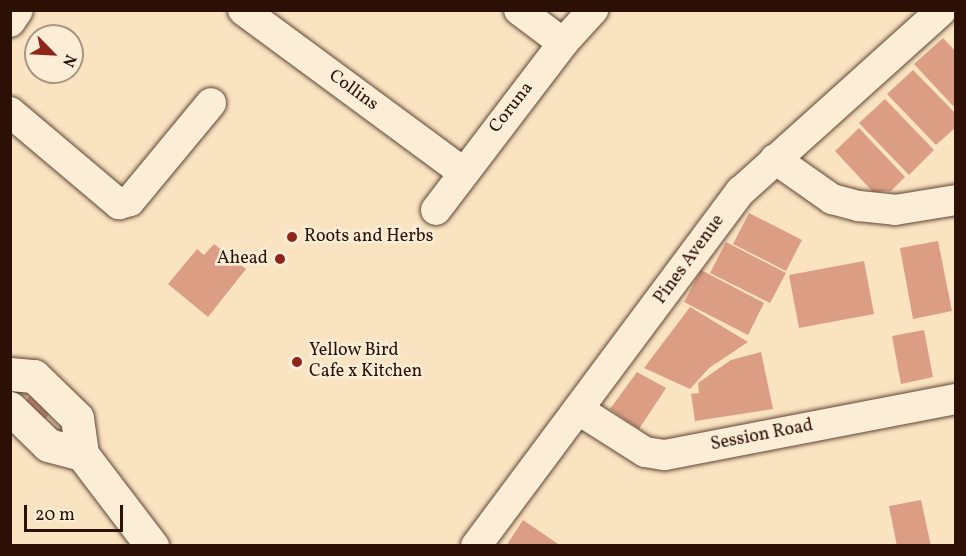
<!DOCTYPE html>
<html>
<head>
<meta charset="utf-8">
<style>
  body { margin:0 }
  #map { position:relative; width:966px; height:556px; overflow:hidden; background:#fae3c1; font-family:Vollkorn,serif }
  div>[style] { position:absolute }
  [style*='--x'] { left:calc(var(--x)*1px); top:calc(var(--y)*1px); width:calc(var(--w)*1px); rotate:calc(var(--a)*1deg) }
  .building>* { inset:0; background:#db9e85 }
  .roads { filter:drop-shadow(0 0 2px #604535) drop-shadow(0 0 2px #604535) }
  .minor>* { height:30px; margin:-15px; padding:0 15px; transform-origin:15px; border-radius:15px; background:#fcedd7 }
  .tertiary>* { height:33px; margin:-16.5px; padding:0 16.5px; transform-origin:16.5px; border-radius:16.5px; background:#fcedd7 }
  .dots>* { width:16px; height:16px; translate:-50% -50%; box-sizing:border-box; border:3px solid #fcedd7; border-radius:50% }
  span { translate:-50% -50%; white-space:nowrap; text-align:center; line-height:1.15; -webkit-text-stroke:5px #fcedd7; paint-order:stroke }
  .street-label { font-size:18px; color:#2c1006 }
  .poi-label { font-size:18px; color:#2c1006 }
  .left { translate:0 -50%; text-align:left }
  .right { translate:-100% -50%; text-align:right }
  .frame { position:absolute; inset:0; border:12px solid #2c1006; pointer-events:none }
  .north { position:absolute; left:24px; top:24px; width:60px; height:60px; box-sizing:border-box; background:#fcedd7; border:2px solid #a99583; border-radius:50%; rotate:114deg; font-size:16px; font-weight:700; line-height:24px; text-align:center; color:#2c1006 }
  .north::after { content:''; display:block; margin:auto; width:21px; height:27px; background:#8f2418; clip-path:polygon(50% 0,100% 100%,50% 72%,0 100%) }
  .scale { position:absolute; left:24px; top:505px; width:99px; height:27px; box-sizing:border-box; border:3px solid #2c1006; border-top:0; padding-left:8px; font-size:18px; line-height:21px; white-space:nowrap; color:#2c1006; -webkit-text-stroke:4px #fcedd7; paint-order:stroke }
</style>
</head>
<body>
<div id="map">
  <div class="building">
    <div style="clip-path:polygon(943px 38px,956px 52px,956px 109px,914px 64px)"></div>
    <div style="clip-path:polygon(913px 70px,956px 114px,956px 127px,936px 145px,887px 94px)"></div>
    <div style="clip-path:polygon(885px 99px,934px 150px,909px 175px,859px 123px)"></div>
    <div style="clip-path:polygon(859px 128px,905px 177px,891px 191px,873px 192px,835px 151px)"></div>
    <div style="clip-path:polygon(749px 213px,802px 240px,786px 271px,733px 244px)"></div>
    <div style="clip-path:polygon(938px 241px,952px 311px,913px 319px,900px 248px)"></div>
    <div style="clip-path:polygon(726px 242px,786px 273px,770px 303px,710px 273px)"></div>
    <div style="clip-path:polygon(214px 244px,246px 269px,208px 317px,168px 284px,197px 249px,204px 255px)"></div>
    <div style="clip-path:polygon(864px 261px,874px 314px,799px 328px,789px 275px)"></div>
    <div style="clip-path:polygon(701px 270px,764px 303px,748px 335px,684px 302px)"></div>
    <div style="clip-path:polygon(690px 307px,748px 342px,709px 368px,690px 389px,644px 368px)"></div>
    <div style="clip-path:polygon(924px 330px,933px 377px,901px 384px,892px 336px)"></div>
    <div style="clip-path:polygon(761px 352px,773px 409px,695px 421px,691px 394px,699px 393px,698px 383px,731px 360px)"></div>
    <div style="clip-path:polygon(637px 372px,666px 388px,639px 429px,610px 409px)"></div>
    <div style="clip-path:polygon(34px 391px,54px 409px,43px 421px,23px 404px)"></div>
    <div style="clip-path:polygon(921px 500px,931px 546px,897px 546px,889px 506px)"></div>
    <div style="clip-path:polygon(523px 520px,561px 546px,506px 546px)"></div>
  </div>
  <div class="roads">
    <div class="minor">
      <div style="--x:243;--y:10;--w:273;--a:36.4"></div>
      <div style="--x:519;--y:10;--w:55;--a:36.9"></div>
      <div style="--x:10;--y:22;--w:14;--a:-56"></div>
      <div style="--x:10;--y:112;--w:143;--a:40.2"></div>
      <div style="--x:119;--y:204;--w:11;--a:-15"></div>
      <div style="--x:130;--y:201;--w:127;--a:-50.4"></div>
      <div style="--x:775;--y:159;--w:70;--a:35.1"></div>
      <div style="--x:832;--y:199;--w:28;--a:15"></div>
      <div style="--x:859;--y:206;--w:36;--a:6"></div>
      <div style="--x:895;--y:210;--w:62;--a:-9.3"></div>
      <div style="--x:436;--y:210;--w:210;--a:-52.7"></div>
      <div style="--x:563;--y:43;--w:45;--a:-47.7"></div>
      <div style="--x:579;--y:410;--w:78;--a:32.5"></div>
      <div style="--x:645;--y:452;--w:20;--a:9"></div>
      <div style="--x:665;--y:455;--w:296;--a:-10.9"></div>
      <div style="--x:476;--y:546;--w:443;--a:-53.3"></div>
      <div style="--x:741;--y:191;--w:270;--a:-42"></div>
    </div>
    <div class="tertiary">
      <div style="--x:10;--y:374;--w:24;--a:5"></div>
      <div style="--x:34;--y:376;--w:60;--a:44.3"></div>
      <div style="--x:77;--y:418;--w:36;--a:82"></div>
      <div style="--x:82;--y:454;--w:116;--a:52.7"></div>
      <div style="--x:10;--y:408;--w:53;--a:44.2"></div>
      <div style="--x:48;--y:445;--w:35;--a:15"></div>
    </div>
  </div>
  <div class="dots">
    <div style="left:292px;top:237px;background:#8f2418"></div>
    <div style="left:280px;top:259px;background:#8f2418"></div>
    <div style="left:297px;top:362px;background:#8f2418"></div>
  </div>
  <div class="street-label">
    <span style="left:353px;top:91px;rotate:36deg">Collins</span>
    <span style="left:512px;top:108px;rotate:-52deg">Coruna</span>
    <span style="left:690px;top:260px;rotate:-54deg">Pines Avenue</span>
    <span style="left:762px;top:436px;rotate:-11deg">Session Road</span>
  </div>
  <div class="poi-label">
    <span class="left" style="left:304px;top:237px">Roots and Herbs</span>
    <span class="right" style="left:268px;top:259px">Ahead</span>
    <span class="left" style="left:309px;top:362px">Yellow Bird<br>Cafe x Kitchen</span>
  </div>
  <div class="frame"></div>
  <div class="north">N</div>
  <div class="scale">20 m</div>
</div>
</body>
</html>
